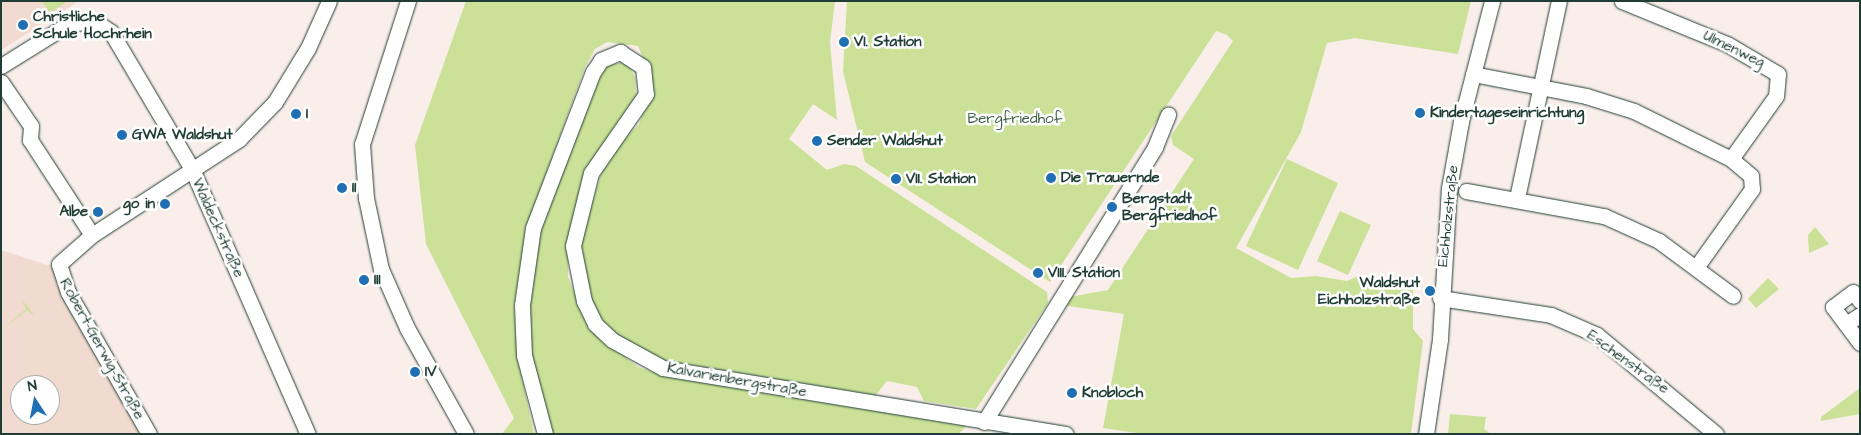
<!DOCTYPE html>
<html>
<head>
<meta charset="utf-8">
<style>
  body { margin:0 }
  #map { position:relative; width:1861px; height:435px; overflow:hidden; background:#f9eee9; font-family:"Architects Daughter",sans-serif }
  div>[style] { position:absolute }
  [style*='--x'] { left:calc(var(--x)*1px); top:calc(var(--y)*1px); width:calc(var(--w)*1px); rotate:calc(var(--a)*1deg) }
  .built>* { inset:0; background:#f1dacf }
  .green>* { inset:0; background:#cae197 }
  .roads { filter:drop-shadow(0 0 1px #1f3d34) drop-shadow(0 0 1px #1f3d34) }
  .street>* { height:15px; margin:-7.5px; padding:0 7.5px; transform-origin:7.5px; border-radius:7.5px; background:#fff }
  .dots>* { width:14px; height:14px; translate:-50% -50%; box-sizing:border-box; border:2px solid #fff; border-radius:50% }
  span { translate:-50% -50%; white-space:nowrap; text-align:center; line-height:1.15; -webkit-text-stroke:5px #fff; paint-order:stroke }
  .poi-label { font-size:15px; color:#1f3d34; font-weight:700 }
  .left { translate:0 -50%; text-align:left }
  .right { translate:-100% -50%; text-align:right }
  .street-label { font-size:15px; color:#1f3d34 }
  .park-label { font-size:15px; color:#415e48 }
  .frame { position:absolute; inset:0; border:2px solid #1f3d34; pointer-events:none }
  .north { position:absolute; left:10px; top:375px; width:50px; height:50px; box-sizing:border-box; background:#fff; border:1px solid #a5b1ae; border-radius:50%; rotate:349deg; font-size:14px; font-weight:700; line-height:20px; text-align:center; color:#1f3d34 }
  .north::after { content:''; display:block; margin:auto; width:18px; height:22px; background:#1f6fb2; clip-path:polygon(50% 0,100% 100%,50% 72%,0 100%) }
</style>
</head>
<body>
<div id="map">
  <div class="built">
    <div style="clip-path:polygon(1px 1px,79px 1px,1px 50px)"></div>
    <div style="clip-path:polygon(evenodd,1px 250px,47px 265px,59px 264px,141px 434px,1px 434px,1px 250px,20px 385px,50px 385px,50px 415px,20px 415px,20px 385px)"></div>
  </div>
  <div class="green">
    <div style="clip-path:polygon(42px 1px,68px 1px,50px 13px)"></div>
    <div style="clip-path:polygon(466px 1px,835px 1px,830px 42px,837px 120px,813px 104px,789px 139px,827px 170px,844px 164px,856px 166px,1047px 292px,1048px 303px,976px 409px,924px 401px,917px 387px,887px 381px,875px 396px,663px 360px,615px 334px,600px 320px,589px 299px,580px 245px,601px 174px,612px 151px,639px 124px,653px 81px,638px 46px,607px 42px,595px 49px,585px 67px,527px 226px,514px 305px,517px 355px,534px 434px,502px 434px,514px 418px,426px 244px,415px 145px)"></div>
    <div style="clip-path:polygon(847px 1px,1471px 1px,1458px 54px,1355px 38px,1327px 43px,1301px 132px,1236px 248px,1291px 278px,1316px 276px,1347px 281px,1358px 276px,1413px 290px,1413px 329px,1423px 341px,1411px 434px,1143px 434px,1103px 428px,1124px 314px,1062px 305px,1064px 298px,1108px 290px,1194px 159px,1173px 145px,1171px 136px,1233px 41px,1227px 35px,1216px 31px,1050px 282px,865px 162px,843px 71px)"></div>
    <div style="clip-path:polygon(621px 63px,628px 64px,635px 77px,636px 96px,584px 171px,568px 244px,568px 277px,589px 329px,638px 367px,661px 375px,966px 426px,959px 434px,551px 434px,539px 402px,531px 352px,529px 306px,540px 229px,599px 76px,608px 65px)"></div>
    <div style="clip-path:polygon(1287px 159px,1338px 183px,1298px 270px,1246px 246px)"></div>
    <div style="clip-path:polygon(1340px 211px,1371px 225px,1348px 275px,1317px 261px)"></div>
    <div style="clip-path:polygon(1815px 227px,1829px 244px,1809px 253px,1808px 235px)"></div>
    <div style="clip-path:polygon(1768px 278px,1779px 289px,1756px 308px,1748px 299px)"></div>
    <div style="clip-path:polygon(22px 300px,35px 316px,27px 310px,1px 330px,26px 309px)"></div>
    <div style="clip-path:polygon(1860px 388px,1860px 414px,1821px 421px,1821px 417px)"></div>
    <div style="clip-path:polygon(1450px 414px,1486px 417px,1484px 429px,1491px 434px,1448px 434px)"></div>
  </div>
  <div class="roads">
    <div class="street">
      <div style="--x:408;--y:1;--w:150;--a:107.8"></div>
      <div style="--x:362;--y:144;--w:54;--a:85.8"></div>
      <div style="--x:366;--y:198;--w:73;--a:78.1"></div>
      <div style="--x:381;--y:269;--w:64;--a:66.2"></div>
      <div style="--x:407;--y:328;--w:121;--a:60.9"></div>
      <div style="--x:1622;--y:1;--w:113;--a:22.3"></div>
      <div style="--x:1727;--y:44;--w:59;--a:30.5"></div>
      <div style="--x:1778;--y:74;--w:22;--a:95"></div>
      <div style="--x:1776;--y:96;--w:77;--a:125.5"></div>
      <div style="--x:1;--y:66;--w:81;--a:-31.9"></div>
      <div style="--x:70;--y:23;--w:26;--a:-2"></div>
      <div style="--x:96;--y:22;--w:18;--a:34"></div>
      <div style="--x:111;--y:32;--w:159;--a:59.4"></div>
      <div style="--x:192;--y:169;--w:289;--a:66.4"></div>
      <div style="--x:1473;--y:74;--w:115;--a:11"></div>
      <div style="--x:1586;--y:96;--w:50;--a:17.4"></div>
      <div style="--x:1634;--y:111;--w:108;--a:26.3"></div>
      <div style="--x:1731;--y:159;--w:26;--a:40"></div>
      <div style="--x:1751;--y:176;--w:13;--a:86"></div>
      <div style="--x:1752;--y:189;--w:95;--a:125.5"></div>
      <div style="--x:1;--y:82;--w:53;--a:55.7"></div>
      <div style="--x:31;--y:126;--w:14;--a:94"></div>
      <div style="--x:30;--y:140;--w:113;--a:56.9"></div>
      <div style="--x:1466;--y:191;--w:140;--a:10.3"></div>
      <div style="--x:1604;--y:216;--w:60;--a:24.4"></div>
      <div style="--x:1659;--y:241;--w:92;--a:36.6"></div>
      <div style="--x:1517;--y:198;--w:201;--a:-78"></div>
      <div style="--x:1440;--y:298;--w:112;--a:8.7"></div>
      <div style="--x:1551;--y:315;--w:50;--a:23.5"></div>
      <div style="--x:1597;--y:335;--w:155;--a:39.8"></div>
      <div style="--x:1860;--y:301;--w:11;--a:-128"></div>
      <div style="--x:1853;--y:292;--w:25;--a:143"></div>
      <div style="--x:1833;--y:307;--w:45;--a:53.1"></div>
      <div style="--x:1846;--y:324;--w:17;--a:-33"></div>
      <div style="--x:984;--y:422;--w:324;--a:-58.1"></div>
      <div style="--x:1155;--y:147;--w:35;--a:-68"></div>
      <div style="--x:149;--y:434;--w:163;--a:-119.7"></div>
      <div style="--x:68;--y:292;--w:29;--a:-108"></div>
      <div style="--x:59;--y:264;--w:44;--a:-41.3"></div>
      <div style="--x:92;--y:235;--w:176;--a:-33.1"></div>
      <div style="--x:239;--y:139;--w:52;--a:-45.8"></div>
      <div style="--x:275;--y:102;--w:63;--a:-58.6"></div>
      <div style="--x:308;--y:48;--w:51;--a:-65.9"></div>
      <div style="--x:545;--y:434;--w:82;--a:-104.9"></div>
      <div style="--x:524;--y:355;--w:50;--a:-92.3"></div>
      <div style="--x:522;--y:305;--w:78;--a:-81.9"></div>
      <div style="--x:533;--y:228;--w:167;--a:-69"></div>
      <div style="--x:593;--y:72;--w:14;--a:-56"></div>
      <div style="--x:601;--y:60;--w:21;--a:-23"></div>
      <div style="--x:620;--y:52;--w:27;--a:33"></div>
      <div style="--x:643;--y:67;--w:27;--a:84"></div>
      <div style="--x:646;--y:94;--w:96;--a:124.8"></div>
      <div style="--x:591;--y:173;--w:75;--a:103.9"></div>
      <div style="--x:573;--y:246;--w:56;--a:78.7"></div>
      <div style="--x:584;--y:301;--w:25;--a:64"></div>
      <div style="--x:595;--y:324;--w:23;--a:43"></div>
      <div style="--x:612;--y:340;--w:58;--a:28.8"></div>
      <div style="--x:663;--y:368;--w:408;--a:9.3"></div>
      <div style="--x:1426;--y:434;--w:96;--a:-81.6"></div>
      <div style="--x:1440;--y:339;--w:151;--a:-86.6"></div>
      <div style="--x:1449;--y:188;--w:68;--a:-79.8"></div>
      <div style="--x:1461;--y:121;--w:124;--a:-75.5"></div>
    </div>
  </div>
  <div class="dots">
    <div style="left:23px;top:25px;background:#1f6fb2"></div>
    <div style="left:844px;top:42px;background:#1f6fb2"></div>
    <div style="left:1420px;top:113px;background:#1f6fb2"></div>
    <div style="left:296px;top:114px;background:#1f6fb2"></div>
    <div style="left:122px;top:135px;background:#1f6fb2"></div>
    <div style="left:817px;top:141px;background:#1f6fb2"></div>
    <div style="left:1051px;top:178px;background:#1f6fb2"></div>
    <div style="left:896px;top:179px;background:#1f6fb2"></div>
    <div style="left:342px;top:188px;background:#1f6fb2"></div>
    <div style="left:165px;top:204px;background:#1f6fb2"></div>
    <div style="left:1112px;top:207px;background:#1f6fb2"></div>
    <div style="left:98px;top:212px;background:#1f6fb2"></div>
    <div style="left:1038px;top:273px;background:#1f6fb2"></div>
    <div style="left:364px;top:280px;background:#1f6fb2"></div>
    <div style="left:1430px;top:291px;background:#1f6fb2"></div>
    <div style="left:415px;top:372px;background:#1f6fb2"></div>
    <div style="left:1072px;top:393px;background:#1f6fb2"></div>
  </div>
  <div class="poi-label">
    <span class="left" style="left:33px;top:25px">Christliche<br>Schule Hochrhein</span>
    <span class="left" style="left:854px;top:42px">VI. Station</span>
    <span class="left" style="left:1430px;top:113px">Kindertageseinrichtung</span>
    <span class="left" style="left:306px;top:114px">I</span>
    <span class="left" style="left:132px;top:135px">GWA Waldshut</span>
    <span class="left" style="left:827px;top:141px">Sender Waldshut</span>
    <span class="left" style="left:1061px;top:178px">Die Trauernde</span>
    <span class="left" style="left:906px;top:179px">VII. Station</span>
    <span class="left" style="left:352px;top:188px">II</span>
    <span class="left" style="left:1122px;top:207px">Bergstadt<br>Bergfriedhof</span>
    <span class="right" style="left:155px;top:204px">go in</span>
    <span class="right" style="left:88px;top:212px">Albe</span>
    <span class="left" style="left:1048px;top:273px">VIII. Station</span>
    <span class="left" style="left:374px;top:280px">III</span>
    <span class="right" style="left:1420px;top:291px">Waldshut<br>Eichholzstraße</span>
    <span class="left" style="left:425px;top:372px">IV</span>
    <span class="left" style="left:1082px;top:393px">Knobloch</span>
  </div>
  <div class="street-label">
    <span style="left:1734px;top:49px;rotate:26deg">Ulmenweg</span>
    <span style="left:1448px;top:216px;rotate:-84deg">Eichholzstraße</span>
    <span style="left:218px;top:228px;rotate:66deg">Waldeckstraße</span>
    <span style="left:102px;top:349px;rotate:61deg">Robert-Gerwig-Straße</span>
    <span style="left:1628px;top:362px;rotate:36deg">Eschenstraße</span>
    <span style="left:737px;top:380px;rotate:10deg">Kalvarienbergstraße</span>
  </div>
  <div class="park-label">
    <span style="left:1015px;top:119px">Bergfriedhof</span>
  </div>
  <div class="frame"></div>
  <div class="north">N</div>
</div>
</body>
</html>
